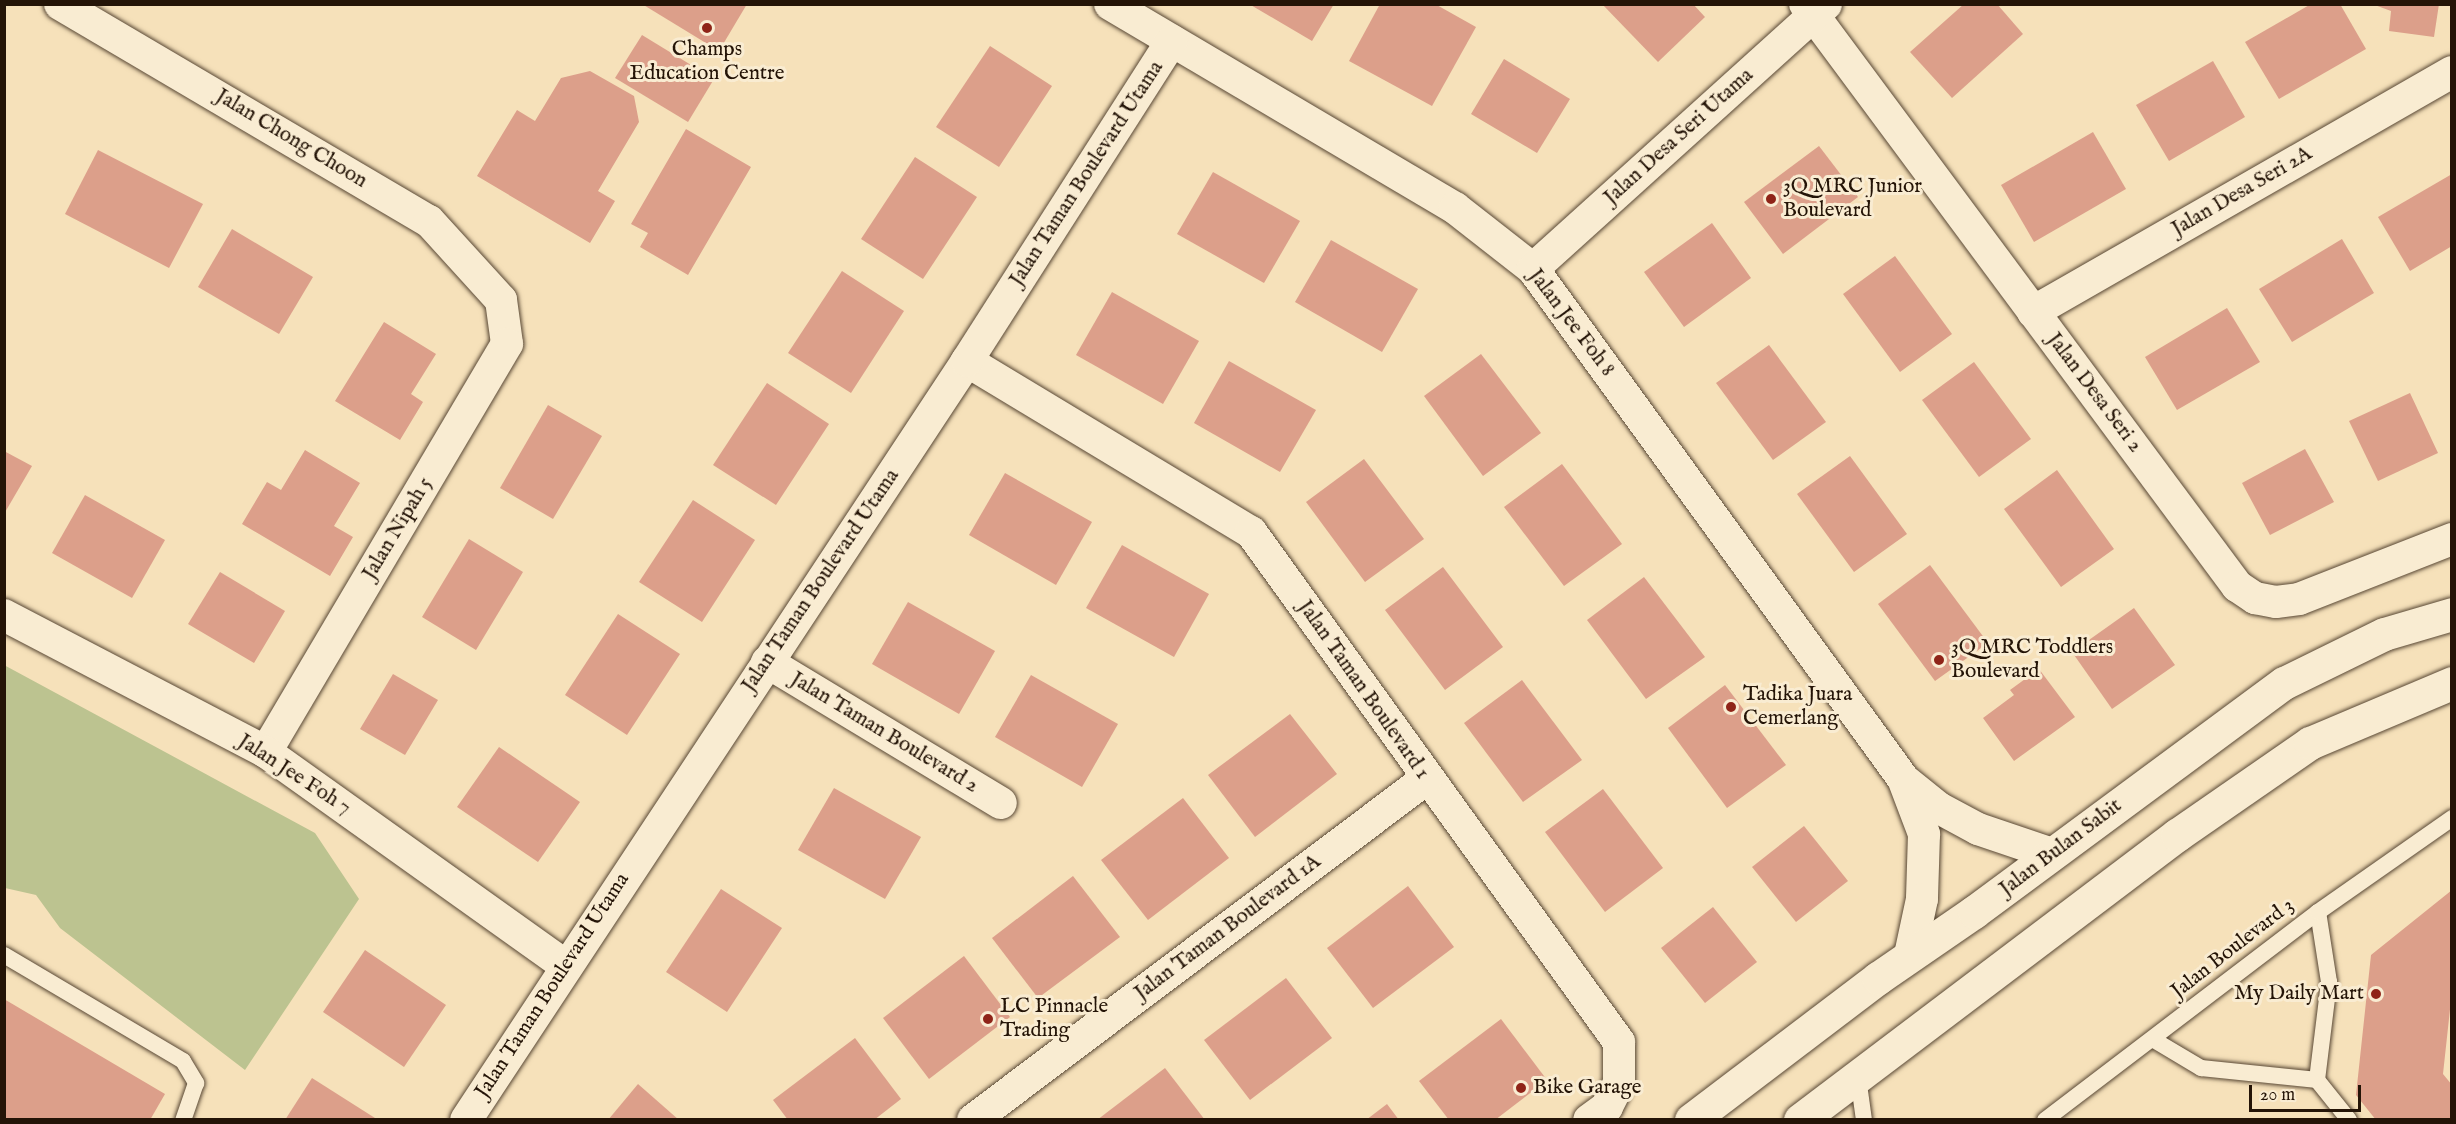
<!DOCTYPE html>
<html>
<head>
<meta charset="utf-8">
<style>
  body { margin:0 }
  #map { position:relative; width:2456px; height:1124px; overflow:hidden; background:#f6e1ba; font-family:"IM FELL English",serif }
  div>[style] { position:absolute }
  [style*='--x'] { left:calc(var(--x)*1px); top:calc(var(--y)*1px); width:calc(var(--w)*1px); rotate:calc(var(--a)*1deg) }
  .green>* { inset:0; background:#bcc390 }
  .building>* { inset:0; background:#dc9f8a }
  .roads { filter:drop-shadow(0 0 2px #584734) drop-shadow(0 0 2px #584734) }
  .service>* { height:16px; margin:-8px; padding:0 8px; transform-origin:8px; border-radius:8px; background:#f9ecd2 }
  .minor>* { height:32px; margin:-16px; padding:0 16px; transform-origin:16px; border-radius:16px; background:#f9ecd2 }
  .secondary>* { height:33px; margin:-16.5px; padding:0 16.5px; transform-origin:16.5px; border-radius:16.5px; background:#f9ecd2 }
  .dots>* { width:16px; height:16px; translate:-50% -50%; box-sizing:border-box; border:3px solid #f9ecd2; border-radius:50% }
  span { translate:-50% -50%; white-space:nowrap; text-align:center; line-height:1.15; -webkit-text-stroke:6px #f9ecd2; paint-order:stroke }
  .poi-label { font-size:21px; color:#241407 }
  .left { translate:0 -50%; text-align:left }
  .right { translate:-100% -50%; text-align:right }
  .street-label { font-size:21px; color:#241407 }
  .frame { position:absolute; inset:0; border:6px solid #241407; pointer-events:none }
  .scale { position:absolute; left:2249px; top:1085px; width:112px; height:27px; box-sizing:border-box; border:3px solid #241407; border-top:0; padding-left:8px; font-size:18px; line-height:21px; white-space:nowrap; color:#241407; -webkit-text-stroke:4px #f9ecd2; paint-order:stroke }
</style>
</head>
<body>
<div id="map">
  <div class="green">
    <div style="clip-path:polygon(4px 665px,315px 833px,359px 899px,245px 1070px,60px 928px,36px 895px,5px 888px)"></div>
  </div>
  <div class="building">
    <div style="clip-path:polygon(642px 4px,747px 4px,719px 51px)"></div>
    <div style="clip-path:polygon(1249px 4px,1334px 4px,1312px 41px)"></div>
    <div style="clip-path:polygon(1380px 4px,1435px 4px,1476px 27px,1432px 106px,1349px 61px)"></div>
    <div style="clip-path:polygon(1602px 4px,1693px 4px,1705px 17px,1658px 62px)"></div>
    <div style="clip-path:polygon(1964px 4px,1997px 4px,2023px 34px,1952px 98px,1910px 52px)"></div>
    <div style="clip-path:polygon(2311px 4px,2340px 4px,2366px 49px,2279px 99px,2245px 42px)"></div>
    <div style="clip-path:polygon(2372px 4px,2439px 4px,2434px 37px,2389px 31px,2391px 11px)"></div>
    <div style="clip-path:polygon(642px 35px,714px 79px,688px 122px,615px 78px)"></div>
    <div style="clip-path:polygon(990px 46px,1052px 86px,999px 167px,936px 127px)"></div>
    <div style="clip-path:polygon(1504px 59px,1570px 99px,1537px 153px,1471px 114px)"></div>
    <div style="clip-path:polygon(2213px 61px,2245px 117px,2169px 161px,2136px 105px)"></div>
    <div style="clip-path:polygon(590px 71px,634px 96px,639px 122px,598px 191px,615px 201px,590px 243px,477px 176px,517px 110px,535px 121px,561px 78px)"></div>
    <div style="clip-path:polygon(686px 129px,751px 167px,688px 275px,640px 247px,648px 233px,631px 224px)"></div>
    <div style="clip-path:polygon(2093px 132px,2126px 189px,2034px 242px,2001px 185px)"></div>
    <div style="clip-path:polygon(1819px 146px,1858px 197px,1783px 254px,1744px 202px)"></div>
    <div style="clip-path:polygon(98px 150px,203px 204px,169px 268px,65px 214px)"></div>
    <div style="clip-path:polygon(915px 157px,977px 197px,923px 279px,861px 239px)"></div>
    <div style="clip-path:polygon(1213px 172px,1300px 221px,1264px 283px,1177px 234px)"></div>
    <div style="clip-path:polygon(2452px 174px,2452px 246px,2410px 271px,2378px 217px)"></div>
    <div style="clip-path:polygon(1712px 223px,1751px 278px,1684px 327px,1644px 272px)"></div>
    <div style="clip-path:polygon(232px 229px,313px 277px,279px 334px,198px 287px)"></div>
    <div style="clip-path:polygon(2342px 239px,2374px 293px,2292px 342px,2259px 289px)"></div>
    <div style="clip-path:polygon(1331px 240px,1418px 289px,1382px 352px,1295px 302px)"></div>
    <div style="clip-path:polygon(1895px 256px,1952px 334px,1900px 372px,1843px 294px)"></div>
    <div style="clip-path:polygon(842px 271px,904px 311px,851px 393px,788px 353px)"></div>
    <div style="clip-path:polygon(1112px 292px,1199px 341px,1163px 404px,1076px 355px)"></div>
    <div style="clip-path:polygon(2227px 308px,2260px 362px,2177px 410px,2145px 357px)"></div>
    <div style="clip-path:polygon(384px 322px,436px 354px,411px 394px,423px 402px,400px 440px,335px 401px)"></div>
    <div style="clip-path:polygon(1769px 345px,1826px 422px,1773px 460px,1716px 383px)"></div>
    <div style="clip-path:polygon(1481px 354px,1541px 433px,1483px 476px,1424px 396px)"></div>
    <div style="clip-path:polygon(1229px 361px,1316px 410px,1280px 472px,1194px 423px)"></div>
    <div style="clip-path:polygon(1974px 362px,2031px 439px,1979px 477px,1922px 400px)"></div>
    <div style="clip-path:polygon(767px 383px,829px 424px,776px 505px,713px 465px)"></div>
    <div style="clip-path:polygon(2410px 393px,2438px 453px,2378px 481px,2349px 421px)"></div>
    <div style="clip-path:polygon(548px 405px,602px 436px,553px 519px,500px 488px)"></div>
    <div style="clip-path:polygon(2305px 449px,2334px 502px,2270px 535px,2242px 483px)"></div>
    <div style="clip-path:polygon(305px 450px,360px 483px,334px 526px,353px 537px,330px 576px,242px 524px,267px 482px,281px 490px)"></div>
    <div style="clip-path:polygon(4px 451px,32px 466px,4px 514px)"></div>
    <div style="clip-path:polygon(1850px 456px,1907px 534px,1854px 572px,1797px 494px)"></div>
    <div style="clip-path:polygon(1364px 459px,1424px 539px,1365px 582px,1306px 502px)"></div>
    <div style="clip-path:polygon(1562px 464px,1622px 544px,1564px 586px,1504px 507px)"></div>
    <div style="clip-path:polygon(2057px 470px,2114px 549px,2061px 587px,2004px 509px)"></div>
    <div style="clip-path:polygon(1005px 473px,1092px 522px,1056px 585px,969px 535px)"></div>
    <div style="clip-path:polygon(85px 495px,165px 540px,132px 598px,52px 553px)"></div>
    <div style="clip-path:polygon(693px 500px,755px 540px,702px 622px,639px 582px)"></div>
    <div style="clip-path:polygon(469px 539px,523px 572px,476px 650px,422px 617px)"></div>
    <div style="clip-path:polygon(1122px 545px,1209px 594px,1174px 657px,1086px 608px)"></div>
    <div style="clip-path:polygon(1930px 565px,1988px 643px,1935px 681px,1878px 604px)"></div>
    <div style="clip-path:polygon(1443px 567px,1503px 647px,1445px 690px,1385px 610px)"></div>
    <div style="clip-path:polygon(220px 572px,285px 611px,254px 663px,188px 624px)"></div>
    <div style="clip-path:polygon(1644px 577px,1705px 657px,1646px 699px,1587px 620px)"></div>
    <div style="clip-path:polygon(908px 602px,995px 651px,959px 714px,872px 664px)"></div>
    <div style="clip-path:polygon(2134px 608px,2175px 665px,2112px 709px,2072px 652px)"></div>
    <div style="clip-path:polygon(618px 614px,680px 654px,627px 735px,565px 695px)"></div>
    <div style="clip-path:polygon(2039px 669px,2075px 717px,2014px 761px,1983px 718px,2014px 695px,2010px 690px)"></div>
    <div style="clip-path:polygon(393px 674px,438px 700px,405px 755px,360px 729px)"></div>
    <div style="clip-path:polygon(1031px 675px,1118px 724px,1082px 787px,995px 737px)"></div>
    <div style="clip-path:polygon(1522px 680px,1582px 760px,1523px 802px,1464px 723px)"></div>
    <div style="clip-path:polygon(1725px 685px,1786px 765px,1727px 808px,1668px 728px)"></div>
    <div style="clip-path:polygon(1290px 714px,1337px 774px,1255px 837px,1208px 775px)"></div>
    <div style="clip-path:polygon(499px 747px,580px 802px,538px 862px,457px 807px)"></div>
    <div style="clip-path:polygon(834px 788px,921px 837px,885px 899px,798px 850px)"></div>
    <div style="clip-path:polygon(1603px 789px,1663px 868px,1605px 912px,1545px 832px)"></div>
    <div style="clip-path:polygon(1183px 798px,1229px 858px,1148px 920px,1101px 860px)"></div>
    <div style="clip-path:polygon(1804px 826px,1848px 881px,1796px 922px,1752px 867px)"></div>
    <div style="clip-path:polygon(1073px 876px,1120px 937px,1038px 998px,992px 938px)"></div>
    <div style="clip-path:polygon(1408px 886px,1454px 947px,1373px 1008px,1327px 948px)"></div>
    <div style="clip-path:polygon(721px 889px,782px 928px,727px 1012px,666px 972px)"></div>
    <div style="clip-path:polygon(2452px 890px,2452px 991px,2443px 1074px,2452px 1085px,2452px 1120px,2376px 1120px,2356px 1095px,2371px 955px)"></div>
    <div style="clip-path:polygon(1713px 907px,1757px 962px,1705px 1003px,1661px 948px)"></div>
    <div style="clip-path:polygon(365px 950px,446px 1005px,404px 1067px,323px 1012px)"></div>
    <div style="clip-path:polygon(964px 956px,1010px 1017px,929px 1079px,883px 1018px)"></div>
    <div style="clip-path:polygon(1286px 978px,1332px 1038px,1250px 1100px,1204px 1040px)"></div>
    <div style="clip-path:polygon(4px 999px,165px 1094px,150px 1120px,4px 1120px)"></div>
    <div style="clip-path:polygon(1501px 1019px,1547px 1080px,1495px 1120px,1449px 1120px,1419px 1081px)"></div>
    <div style="clip-path:polygon(855px 1038px,901px 1099px,874px 1120px,788px 1120px,773px 1100px)"></div>
    <div style="clip-path:polygon(1165px 1068px,1205px 1120px,1097px 1120px)"></div>
    <div style="clip-path:polygon(312px 1078px,375px 1118px,373px 1120px,285px 1120px)"></div>
    <div style="clip-path:polygon(638px 1084px,679px 1120px,608px 1120px)"></div>
    <div style="clip-path:polygon(1387px 1104px,1399px 1120px,1366px 1120px)"></div>
  </div>
  <div class="roads">
    <div class="service">
      <div style="--x:4;--y:955;--w:208;--a:30.6"></div>
      <div style="--x:183;--y:1061;--w:26;--a:59"></div>
      <div style="--x:196;--y:1083;--w:39;--a:109"></div>
      <div style="--x:2154;--y:1040;--w:55;--a:30.8"></div>
      <div style="--x:2201;--y:1068;--w:117;--a:5.9"></div>
      <div style="--x:1858;--y:1077;--w:43;--a:82.1"></div>
      <div style="--x:2317;--y:1080;--w:99;--a:-83"></div>
      <div style="--x:2329;--y:982;--w:71;--a:-98.9"></div>
      <div style="--x:2317;--y:1080;--w:51;--a:51.3"></div>
      <div style="--x:2045;--y:1120;--w:343;--a:-37.3"></div>
      <div style="--x:2318;--y:912;--w:164;--a:-35"></div>
    </div>
    <div class="minor">
      <div style="--x:60;--y:4;--w:428;--a:30.5"></div>
      <div style="--x:429;--y:221;--w:107;--a:47.7"></div>
      <div style="--x:501;--y:300;--w:44;--a:82.2"></div>
      <div style="--x:507;--y:344;--w:474;--a:120.6"></div>
      <div style="--x:1110;--y:4;--w:401;--a:30.6"></div>
      <div style="--x:1455;--y:208;--w:99;--a:38"></div>
      <div style="--x:1533;--y:269;--w:631;--a:54.02"></div>
      <div style="--x:1904;--y:780;--w:45;--a:38.7"></div>
      <div style="--x:1939;--y:808;--w:44;--a:28.3"></div>
      <div style="--x:1978;--y:829;--w:78;--a:18.7"></div>
      <div style="--x:1805;--y:4;--w:725;--a:53.41"></div>
      <div style="--x:2237;--y:586;--w:22;--a:34"></div>
      <div style="--x:2255;--y:598;--w:21;--a:11"></div>
      <div style="--x:2276;--y:602;--w:23;--a:-7"></div>
      <div style="--x:2299;--y:599;--w:164;--a:-21.4"></div>
      <div style="--x:1533;--y:269;--w:395;--a:-42.1"></div>
      <div style="--x:2033;--y:312;--w:483;--a:-29.8"></div>
      <div style="--x:967;--y:361;--w:332;--a:31.1"></div>
      <div style="--x:1251;--y:532;--w:629;--a:54.19"></div>
      <div style="--x:1619;--y:1042;--w:41;--a:90"></div>
      <div style="--x:1619;--y:1083;--w:27;--a:117"></div>
      <div style="--x:1607;--y:1107;--w:22;--a:144"></div>
      <div style="--x:4;--y:615;--w:296;--a:27.6"></div>
      <div style="--x:266;--y:752;--w:367;--a:35.5"></div>
      <div style="--x:767;--y:662;--w:273;--a:31.1"></div>
      <div style="--x:1904;--y:781;--w:57;--a:69.3"></div>
      <div style="--x:1924;--y:834;--w:65;--a:91.8"></div>
      <div style="--x:1922;--y:899;--w:57;--a:102.1"></div>
      <div style="--x:466;--y:1120;--w:909;--a:-56.57"></div>
      <div style="--x:967;--y:361;--w:380;--a:-57.4"></div>
      <div style="--x:973;--y:1120;--w:567;--a:-36.97"></div>
    </div>
    <div class="secondary">
      <div style="--x:1691;--y:1120;--w:235;--a:-37.2"></div>
      <div style="--x:1878;--y:978;--w:116;--a:-34.5"></div>
      <div style="--x:1974;--y:912;--w:385;--a:-36.5"></div>
      <div style="--x:2284;--y:683;--w:111;--a:-26.1"></div>
      <div style="--x:2384;--y:634;--w:71;--a:-16.4"></div>
      <div style="--x:1800;--y:1120;--w:473;--a:-37.1"></div>
      <div style="--x:2177;--y:835;--w:162;--a:-34.7"></div>
      <div style="--x:2310;--y:743;--w:154;--a:-22.9"></div>
    </div>
  </div>
  <div class="dots">
    <div style="left:707px;top:28px;background:#8f2418"></div>
    <div style="left:1771px;top:199px;background:#8f2418"></div>
    <div style="left:1939px;top:660px;background:#8f2418"></div>
    <div style="left:1731px;top:707px;background:#8f2418"></div>
    <div style="left:2376px;top:994px;background:#8f2418"></div>
    <div style="left:988px;top:1019px;background:#8f2418"></div>
    <div style="left:1521px;top:1088px;background:#8f2418"></div>
  </div>
  <div class="poi-label">
    <span style="left:707px;top:62px">Champs<br>Education Centre</span>
    <span class="left" style="left:1783px;top:199px">3Q MRC Junior<br>Boulevard</span>
    <span class="left" style="left:1951px;top:660px">3Q MRC Toddlers<br>Boulevard</span>
    <span class="left" style="left:1743px;top:707px">Tadika Juara<br>Cemerlang</span>
    <span class="right" style="left:2364px;top:994px">My Daily Mart</span>
    <span class="left" style="left:1000px;top:1019px">LC Pinnacle<br>Trading</span>
    <span class="left" style="left:1533px;top:1088px">Bike Garage</span>
  </div>
  <div class="street-label">
    <span style="left:1679px;top:137px;rotate:-42deg">Jalan Desa Seri Utama</span>
    <span style="left:291px;top:139px;rotate:31deg">Jalan Chong Choon</span>
    <span style="left:1087px;top:174px;rotate:-57deg">Jalan Taman Boulevard Utama</span>
    <span style="left:2242px;top:192px;rotate:-30deg">Jalan Desa Seri 2A</span>
    <span style="left:1571px;top:323px;rotate:53deg">Jalan Jee Foh 8</span>
    <span style="left:2094px;top:393px;rotate:53deg">Jalan Desa Seri 2</span>
    <span style="left:398px;top:529px;rotate:-59deg">Jalan Nipah 5</span>
    <span style="left:821px;top:581px;rotate:-56deg">Jalan Taman Boulevard Utama</span>
    <span style="left:1363px;top:690px;rotate:55deg">Jalan Taman Boulevard 1</span>
    <span style="left:884px;top:733px;rotate:31deg">Jalan Taman Boulevard 2</span>
    <span style="left:294px;top:775px;rotate:33deg">Jalan Jee Foh 7</span>
    <span style="left:2061px;top:848px;rotate:-37deg">Jalan Bulan Sabit</span>
    <span style="left:1228px;top:928px;rotate:-37deg">Jalan Taman Boulevard 1A</span>
    <span style="left:2233px;top:949px;rotate:-38deg">Jalan Boulevard 3</span>
    <span style="left:553px;top:986px;rotate:-57deg">Jalan Taman Boulevard Utama</span>
  </div>
  <div class="frame"></div>
  <div class="scale">20 m</div>
</div>
</body>
</html>
